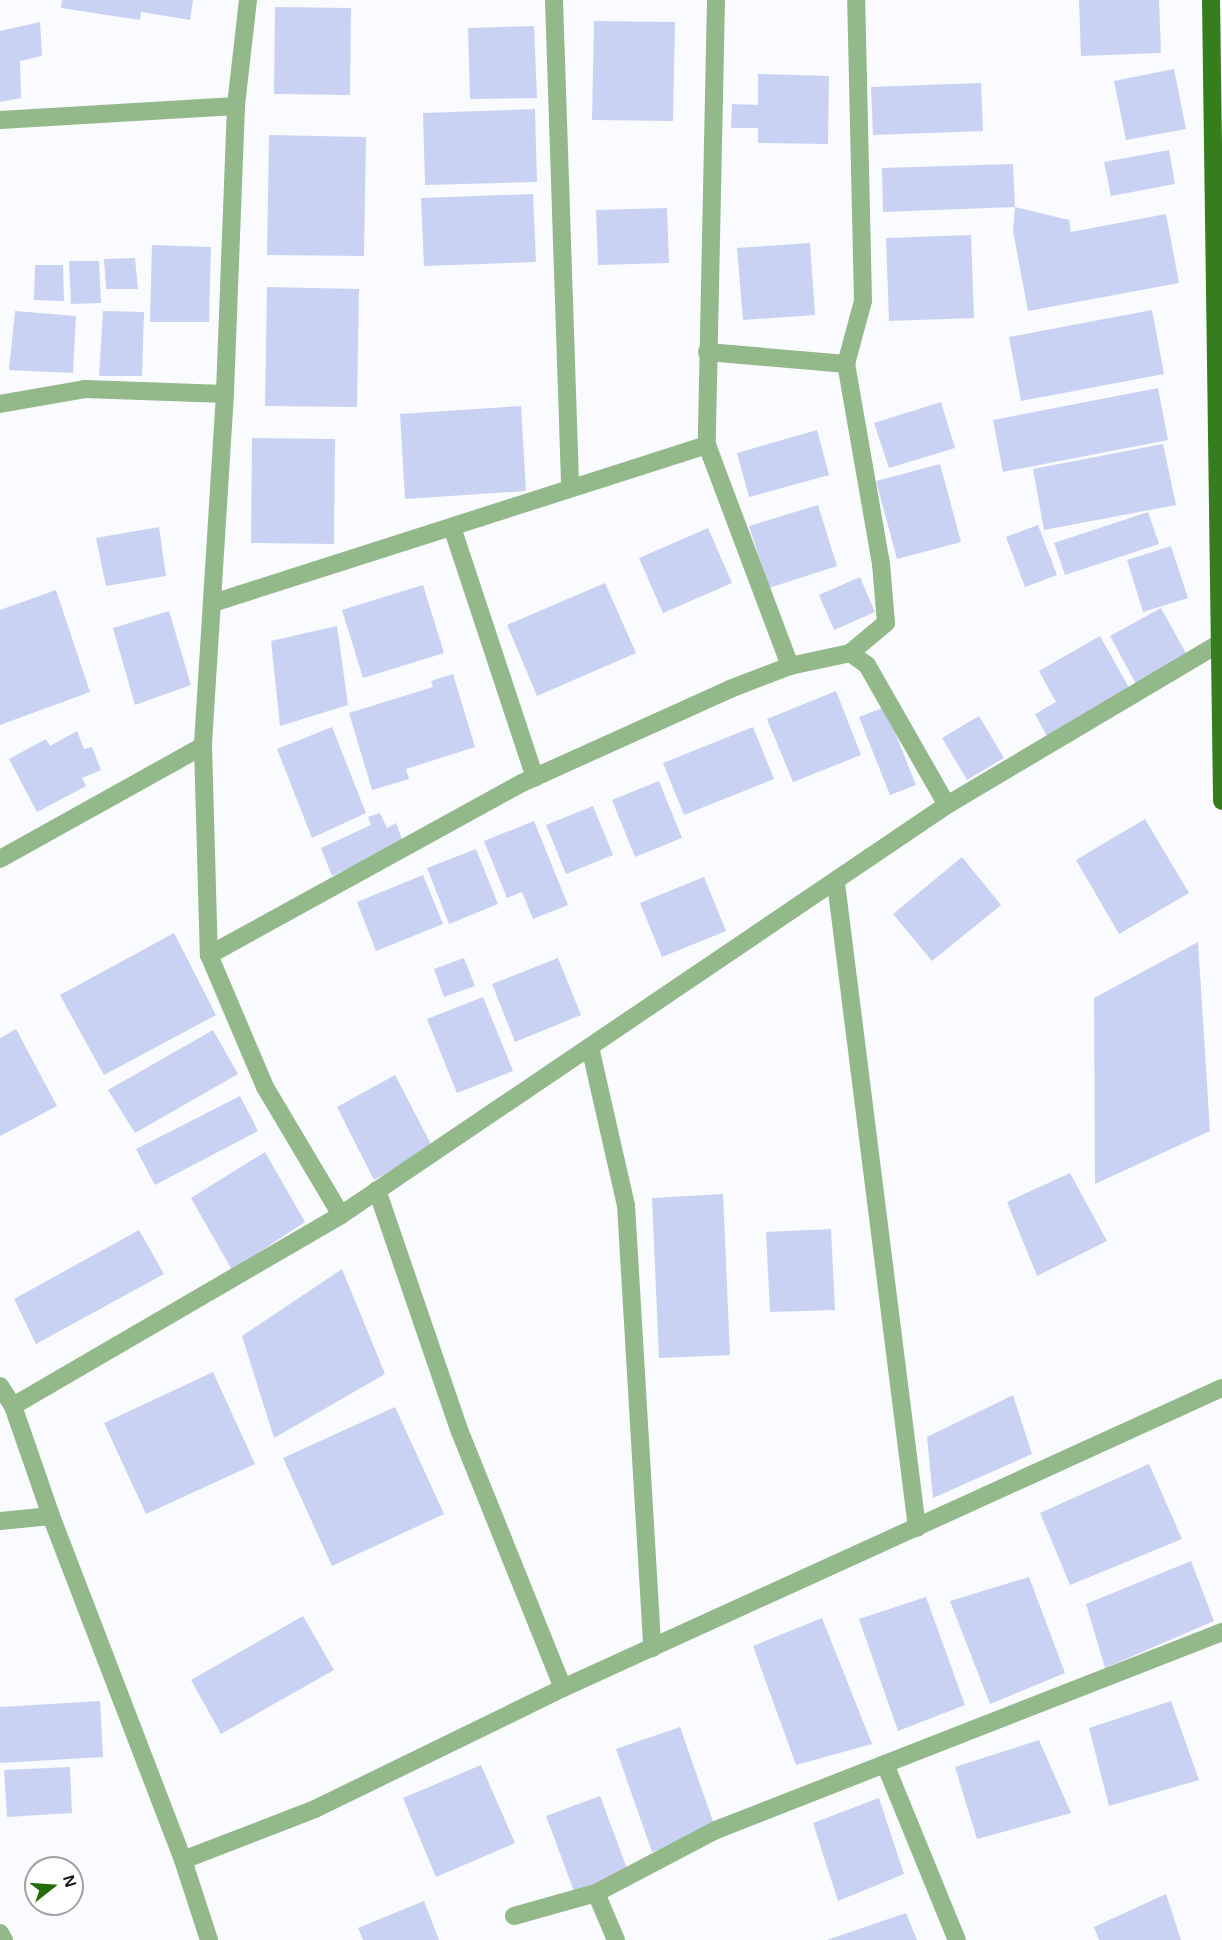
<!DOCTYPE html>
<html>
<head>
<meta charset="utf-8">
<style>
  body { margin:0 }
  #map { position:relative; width:1222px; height:1940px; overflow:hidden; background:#fafbff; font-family:Arial,sans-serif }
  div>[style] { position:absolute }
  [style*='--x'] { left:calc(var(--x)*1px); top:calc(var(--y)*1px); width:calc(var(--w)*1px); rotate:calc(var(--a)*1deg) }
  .building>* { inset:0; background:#c9d2f2 }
  .minor>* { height:18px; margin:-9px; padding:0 9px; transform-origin:9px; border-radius:9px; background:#93b889 }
  .major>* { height:18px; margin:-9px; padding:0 9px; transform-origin:9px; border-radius:9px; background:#357d1d }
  span { translate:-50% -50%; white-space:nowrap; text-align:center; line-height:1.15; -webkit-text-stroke:5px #fff; paint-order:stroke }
  .north { position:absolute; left:24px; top:1856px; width:60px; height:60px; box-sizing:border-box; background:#fff; border:2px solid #a1a1a3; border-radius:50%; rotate:73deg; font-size:16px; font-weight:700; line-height:24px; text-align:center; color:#141518 }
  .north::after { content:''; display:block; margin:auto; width:21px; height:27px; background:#266d08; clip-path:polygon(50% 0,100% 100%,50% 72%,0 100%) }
</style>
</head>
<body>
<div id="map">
  <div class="building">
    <div style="clip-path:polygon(62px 0,193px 0,190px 20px,141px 12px,140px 20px,61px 8px)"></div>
    <div style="clip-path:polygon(1079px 0,1159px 0,1161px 53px,1081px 56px)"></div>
    <div style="clip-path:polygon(275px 7px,351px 8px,350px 95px,274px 94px)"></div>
    <div style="clip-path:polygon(594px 21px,675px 22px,673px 121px,592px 120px)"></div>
    <div style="clip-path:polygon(40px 22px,42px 56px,20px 61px,21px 98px,0 102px,0 31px)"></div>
    <div style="clip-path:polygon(534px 26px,537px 98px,470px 99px,468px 28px)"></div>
    <div style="clip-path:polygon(1174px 69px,1186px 129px,1126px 140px,1114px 81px)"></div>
    <div style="clip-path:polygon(758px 74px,829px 76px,828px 144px,758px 143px,758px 128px,731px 128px,732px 104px,758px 105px)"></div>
    <div style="clip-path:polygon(981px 83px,983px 131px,873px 135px,871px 87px)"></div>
    <div style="clip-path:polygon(535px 109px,537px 182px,425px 185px,423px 113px)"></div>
    <div style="clip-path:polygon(269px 135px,366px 137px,364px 256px,267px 255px)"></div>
    <div style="clip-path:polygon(1169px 150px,1175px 184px,1111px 196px,1104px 162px)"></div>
    <div style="clip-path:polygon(1013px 164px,1015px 207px,883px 212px,882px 168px)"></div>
    <div style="clip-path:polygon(533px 194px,536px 262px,424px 266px,421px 198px)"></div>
    <div style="clip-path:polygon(1015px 207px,1069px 220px,1071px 232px,1166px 214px,1179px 283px,1028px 311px,1013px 231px)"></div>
    <div style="clip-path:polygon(667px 208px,669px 263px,598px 265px,596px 210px)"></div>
    <div style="clip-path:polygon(971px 235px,974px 318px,889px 321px,886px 238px)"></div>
    <div style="clip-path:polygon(810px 243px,815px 315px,743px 320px,737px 248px)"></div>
    <div style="clip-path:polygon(152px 245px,211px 247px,209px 322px,150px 322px)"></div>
    <div style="clip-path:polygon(135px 258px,138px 289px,106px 289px,104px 259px)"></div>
    <div style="clip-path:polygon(69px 261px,99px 261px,101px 303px,71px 304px)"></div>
    <div style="clip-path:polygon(35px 265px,63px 265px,64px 301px,34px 300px)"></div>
    <div style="clip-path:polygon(267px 287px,359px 289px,357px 407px,265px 406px)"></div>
    <div style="clip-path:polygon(1152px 310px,1164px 374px,1021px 401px,1009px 337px)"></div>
    <div style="clip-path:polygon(15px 311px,76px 316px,73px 373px,9px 370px)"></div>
    <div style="clip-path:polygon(103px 311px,144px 312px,142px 376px,99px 376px)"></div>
    <div style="clip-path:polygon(1158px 388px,1168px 440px,1003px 472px,993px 420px)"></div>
    <div style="clip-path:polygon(941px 402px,955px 448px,889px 468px,874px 423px)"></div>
    <div style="clip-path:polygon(521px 406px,526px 491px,405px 499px,400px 414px)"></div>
    <div style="clip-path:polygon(817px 430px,829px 475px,749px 497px,737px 453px)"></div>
    <div style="clip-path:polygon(252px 438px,335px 439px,334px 544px,251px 543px)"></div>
    <div style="clip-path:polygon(1163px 444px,1176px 505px,1044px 530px,1033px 469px)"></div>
    <div style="clip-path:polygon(940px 464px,961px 542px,897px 559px,876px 481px)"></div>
    <div style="clip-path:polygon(818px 505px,837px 566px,769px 588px,749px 526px)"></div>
    <div style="clip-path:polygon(1148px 512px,1159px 544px,1065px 575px,1054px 543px)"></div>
    <div style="clip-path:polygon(1038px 525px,1057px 575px,1025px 587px,1006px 537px)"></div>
    <div style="clip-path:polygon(159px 527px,166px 576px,106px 586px,96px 538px)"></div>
    <div style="clip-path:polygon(708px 528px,732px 583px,663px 613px,639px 558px)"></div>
    <div style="clip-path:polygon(1171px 546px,1188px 598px,1143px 612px,1127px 560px)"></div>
    <div style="clip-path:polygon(860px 577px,875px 612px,834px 630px,819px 595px)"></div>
    <div style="clip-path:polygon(605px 583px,636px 653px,537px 696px,507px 625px)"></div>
    <div style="clip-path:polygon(423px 585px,444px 653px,363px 678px,342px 610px)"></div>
    <div style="clip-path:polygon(56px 590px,90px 692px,0 725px,0 610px)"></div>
    <div style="clip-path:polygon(1161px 608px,1187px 655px,1136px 684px,1110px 636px)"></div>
    <div style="clip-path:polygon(169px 611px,191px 685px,135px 705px,113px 628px)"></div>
    <div style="clip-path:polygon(337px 626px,348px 705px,280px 726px,271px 641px)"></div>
    <div style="clip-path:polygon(1100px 636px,1132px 693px,1049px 740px,1035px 714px,1056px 702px,1039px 671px)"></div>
    <div style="clip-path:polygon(453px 674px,475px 747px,406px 769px,409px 779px,372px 790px,349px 713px,433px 687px,431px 681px)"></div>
    <div style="clip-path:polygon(836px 691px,861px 755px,793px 782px,767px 719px)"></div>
    <div style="clip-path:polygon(885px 707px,916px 785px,890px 795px,859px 717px)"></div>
    <div style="clip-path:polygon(979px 716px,1004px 758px,967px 780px,942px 738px)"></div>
    <div style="clip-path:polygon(332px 727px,366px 813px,312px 838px,277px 749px)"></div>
    <div style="clip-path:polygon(753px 727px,774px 779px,684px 815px,663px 763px)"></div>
    <div style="clip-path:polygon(77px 731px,84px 749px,92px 747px,101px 770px,82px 778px,86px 786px,37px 812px,9px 759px,46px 739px,50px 746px)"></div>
    <div style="clip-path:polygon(659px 781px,682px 838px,635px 857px,612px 800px)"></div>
    <div style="clip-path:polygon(593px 806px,613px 855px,566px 874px,546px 825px)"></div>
    <div style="clip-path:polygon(380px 813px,387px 828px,396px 823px,403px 842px,332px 876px,321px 848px,371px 825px,368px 817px)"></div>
    <div style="clip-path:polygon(1145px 819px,1189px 893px,1119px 934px,1076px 860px)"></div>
    <div style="clip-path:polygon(534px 821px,568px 905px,533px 919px,522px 892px,507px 898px,484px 841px)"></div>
    <div style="clip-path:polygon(476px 849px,498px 904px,449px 924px,427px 868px)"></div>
    <div style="clip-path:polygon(962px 857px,1001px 905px,932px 961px,893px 914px)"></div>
    <div style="clip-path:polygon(423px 875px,443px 924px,376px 951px,357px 902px)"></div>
    <div style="clip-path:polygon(704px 877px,726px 931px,662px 957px,640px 903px)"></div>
    <div style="clip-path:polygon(174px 933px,216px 1015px,104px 1075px,60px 995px)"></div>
    <div style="clip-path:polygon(1198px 942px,1210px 1131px,1095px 1184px,1094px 998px)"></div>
    <div style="clip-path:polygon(464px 958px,475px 986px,444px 997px,434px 969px)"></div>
    <div style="clip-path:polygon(558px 958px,581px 1015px,515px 1042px,492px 984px)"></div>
    <div style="clip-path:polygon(483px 997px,513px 1071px,457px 1093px,427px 1019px)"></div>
    <div style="clip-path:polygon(16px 1029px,57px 1106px,0 1136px,0 1038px)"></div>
    <div style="clip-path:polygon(213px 1030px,238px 1074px,135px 1133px,108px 1090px)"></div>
    <div style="clip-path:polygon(395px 1075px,433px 1148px,374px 1180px,337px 1107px)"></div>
    <div style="clip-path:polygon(240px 1096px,258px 1131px,155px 1185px,136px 1149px)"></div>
    <div style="clip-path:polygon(265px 1152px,305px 1222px,232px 1270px,191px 1198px)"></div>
    <div style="clip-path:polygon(1070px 1173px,1107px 1241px,1037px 1276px,1007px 1202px)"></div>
    <div style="clip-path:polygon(723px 1194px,730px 1355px,659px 1358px,652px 1198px)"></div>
    <div style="clip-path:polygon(831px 1229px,835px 1310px,770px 1312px,766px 1232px)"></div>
    <div style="clip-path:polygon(139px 1230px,164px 1274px,36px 1344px,14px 1299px)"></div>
    <div style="clip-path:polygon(342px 1269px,385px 1374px,274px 1438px,242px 1336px)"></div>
    <div style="clip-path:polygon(213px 1372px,255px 1464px,146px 1514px,104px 1423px)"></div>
    <div style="clip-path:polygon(1013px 1395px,1032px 1454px,933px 1498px,927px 1437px)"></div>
    <div style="clip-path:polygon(395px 1407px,444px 1514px,332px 1566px,283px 1458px)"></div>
    <div style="clip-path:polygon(1149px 1464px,1182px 1539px,1070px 1585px,1040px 1513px)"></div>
    <div style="clip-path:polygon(1191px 1561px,1214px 1621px,1105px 1668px,1086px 1604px)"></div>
    <div style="clip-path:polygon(1029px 1577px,1065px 1673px,990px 1704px,950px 1601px)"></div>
    <div style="clip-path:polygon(926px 1597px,965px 1705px,898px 1731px,859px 1619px)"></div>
    <div style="clip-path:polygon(303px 1616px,334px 1670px,221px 1734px,191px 1680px)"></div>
    <div style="clip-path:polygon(822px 1618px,872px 1744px,796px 1765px,753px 1646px)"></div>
    <div style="clip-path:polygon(100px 1701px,103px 1757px,0 1763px,0 1707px)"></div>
    <div style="clip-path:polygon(1171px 1701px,1199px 1780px,1109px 1806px,1089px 1728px)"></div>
    <div style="clip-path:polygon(680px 1727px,716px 1830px,652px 1852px,616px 1749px)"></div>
    <div style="clip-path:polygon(1039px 1740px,1071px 1813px,977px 1839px,955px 1767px)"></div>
    <div style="clip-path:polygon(481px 1765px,515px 1843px,436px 1877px,403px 1798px)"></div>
    <div style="clip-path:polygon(70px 1767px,72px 1813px,7px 1817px,4px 1770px)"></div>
    <div style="clip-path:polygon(600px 1796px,628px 1871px,574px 1891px,546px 1816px)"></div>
    <div style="clip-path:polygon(879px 1798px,904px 1874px,838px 1901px,813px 1823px)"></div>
    <div style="clip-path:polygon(1166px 1894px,1181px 1940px,1099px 1940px,1094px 1927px)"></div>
    <div style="clip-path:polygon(424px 1901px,439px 1940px,363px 1940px,358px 1928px)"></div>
    <div style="clip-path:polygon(906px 1913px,917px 1940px,827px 1940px)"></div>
  </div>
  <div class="minor">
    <div style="--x:248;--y:0;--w:107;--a:96.5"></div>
    <div style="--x:236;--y:106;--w:288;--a:92.2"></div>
    <div style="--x:225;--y:394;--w:353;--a:93.6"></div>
    <div style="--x:203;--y:746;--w:209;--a:88.4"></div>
    <div style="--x:209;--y:955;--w:143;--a:67"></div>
    <div style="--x:265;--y:1087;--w:149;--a:59.3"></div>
    <div style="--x:554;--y:0;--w:488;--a:88.1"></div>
    <div style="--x:716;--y:0;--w:445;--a:91.2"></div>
    <div style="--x:707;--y:445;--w:236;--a:69.4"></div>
    <div style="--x:0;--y:120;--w:236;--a:-3.4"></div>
    <div style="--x:707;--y:352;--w:140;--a:4.9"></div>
    <div style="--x:0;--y:404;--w:86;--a:-10"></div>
    <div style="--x:85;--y:389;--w:140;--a:2"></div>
    <div style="--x:452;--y:527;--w:264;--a:71.7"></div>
    <div style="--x:213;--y:603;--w:519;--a:-17.74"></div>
    <div style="--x:850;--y:653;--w:21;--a:35"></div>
    <div style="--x:867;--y:665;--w:161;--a:60.3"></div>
    <div style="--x:0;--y:859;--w:232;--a:-29.1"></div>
    <div style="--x:836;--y:883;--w:650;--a:82.84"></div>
    <div style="--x:209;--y:955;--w:357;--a:-28.8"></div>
    <div style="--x:522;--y:783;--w:228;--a:-24.3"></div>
    <div style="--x:730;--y:689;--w:64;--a:-21"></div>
    <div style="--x:790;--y:666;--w:61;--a:-12.2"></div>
    <div style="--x:850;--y:653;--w:47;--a:-39.8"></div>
    <div style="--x:886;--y:623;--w:59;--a:-94.8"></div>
    <div style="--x:881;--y:564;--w:203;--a:-99.9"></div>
    <div style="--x:846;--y:364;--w:65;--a:-74.9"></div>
    <div style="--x:863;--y:301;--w:301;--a:-91.3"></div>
    <div style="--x:590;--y:1047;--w:162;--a:77.2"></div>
    <div style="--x:626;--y:1205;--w:444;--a:86.6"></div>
    <div style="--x:377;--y:1190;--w:256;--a:71.1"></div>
    <div style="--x:460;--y:1432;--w:276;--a:68.1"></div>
    <div style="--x:0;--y:1386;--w:24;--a:57"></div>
    <div style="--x:13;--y:1406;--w:116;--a:70.9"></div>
    <div style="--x:51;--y:1516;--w:368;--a:69"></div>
    <div style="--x:183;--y:1860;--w:84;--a:72"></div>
    <div style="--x:13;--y:1406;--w:380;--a:-30.2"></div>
    <div style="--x:341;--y:1215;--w:732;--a:-34.08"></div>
    <div style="--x:947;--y:805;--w:317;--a:-30.7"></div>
    <div style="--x:0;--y:1521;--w:51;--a:-5.6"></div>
    <div style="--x:885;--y:1764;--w:190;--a:67.8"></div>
    <div style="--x:183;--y:1860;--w:142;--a:-21.1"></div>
    <div style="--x:315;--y:1809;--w:276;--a:-26"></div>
    <div style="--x:563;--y:1688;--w:724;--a:-24.48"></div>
    <div style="--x:596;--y:1893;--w:51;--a:66.9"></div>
    <div style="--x:514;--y:1916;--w:85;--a:-15.7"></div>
    <div style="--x:596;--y:1893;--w:136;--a:-27.7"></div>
    <div style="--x:716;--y:1830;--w:543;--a:-21.37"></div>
    <div style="--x:0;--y:1933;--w:8;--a:60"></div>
  </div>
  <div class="major">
    <div style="--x:1211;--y:0;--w:801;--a:89.21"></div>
  </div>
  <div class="north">N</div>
</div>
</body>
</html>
